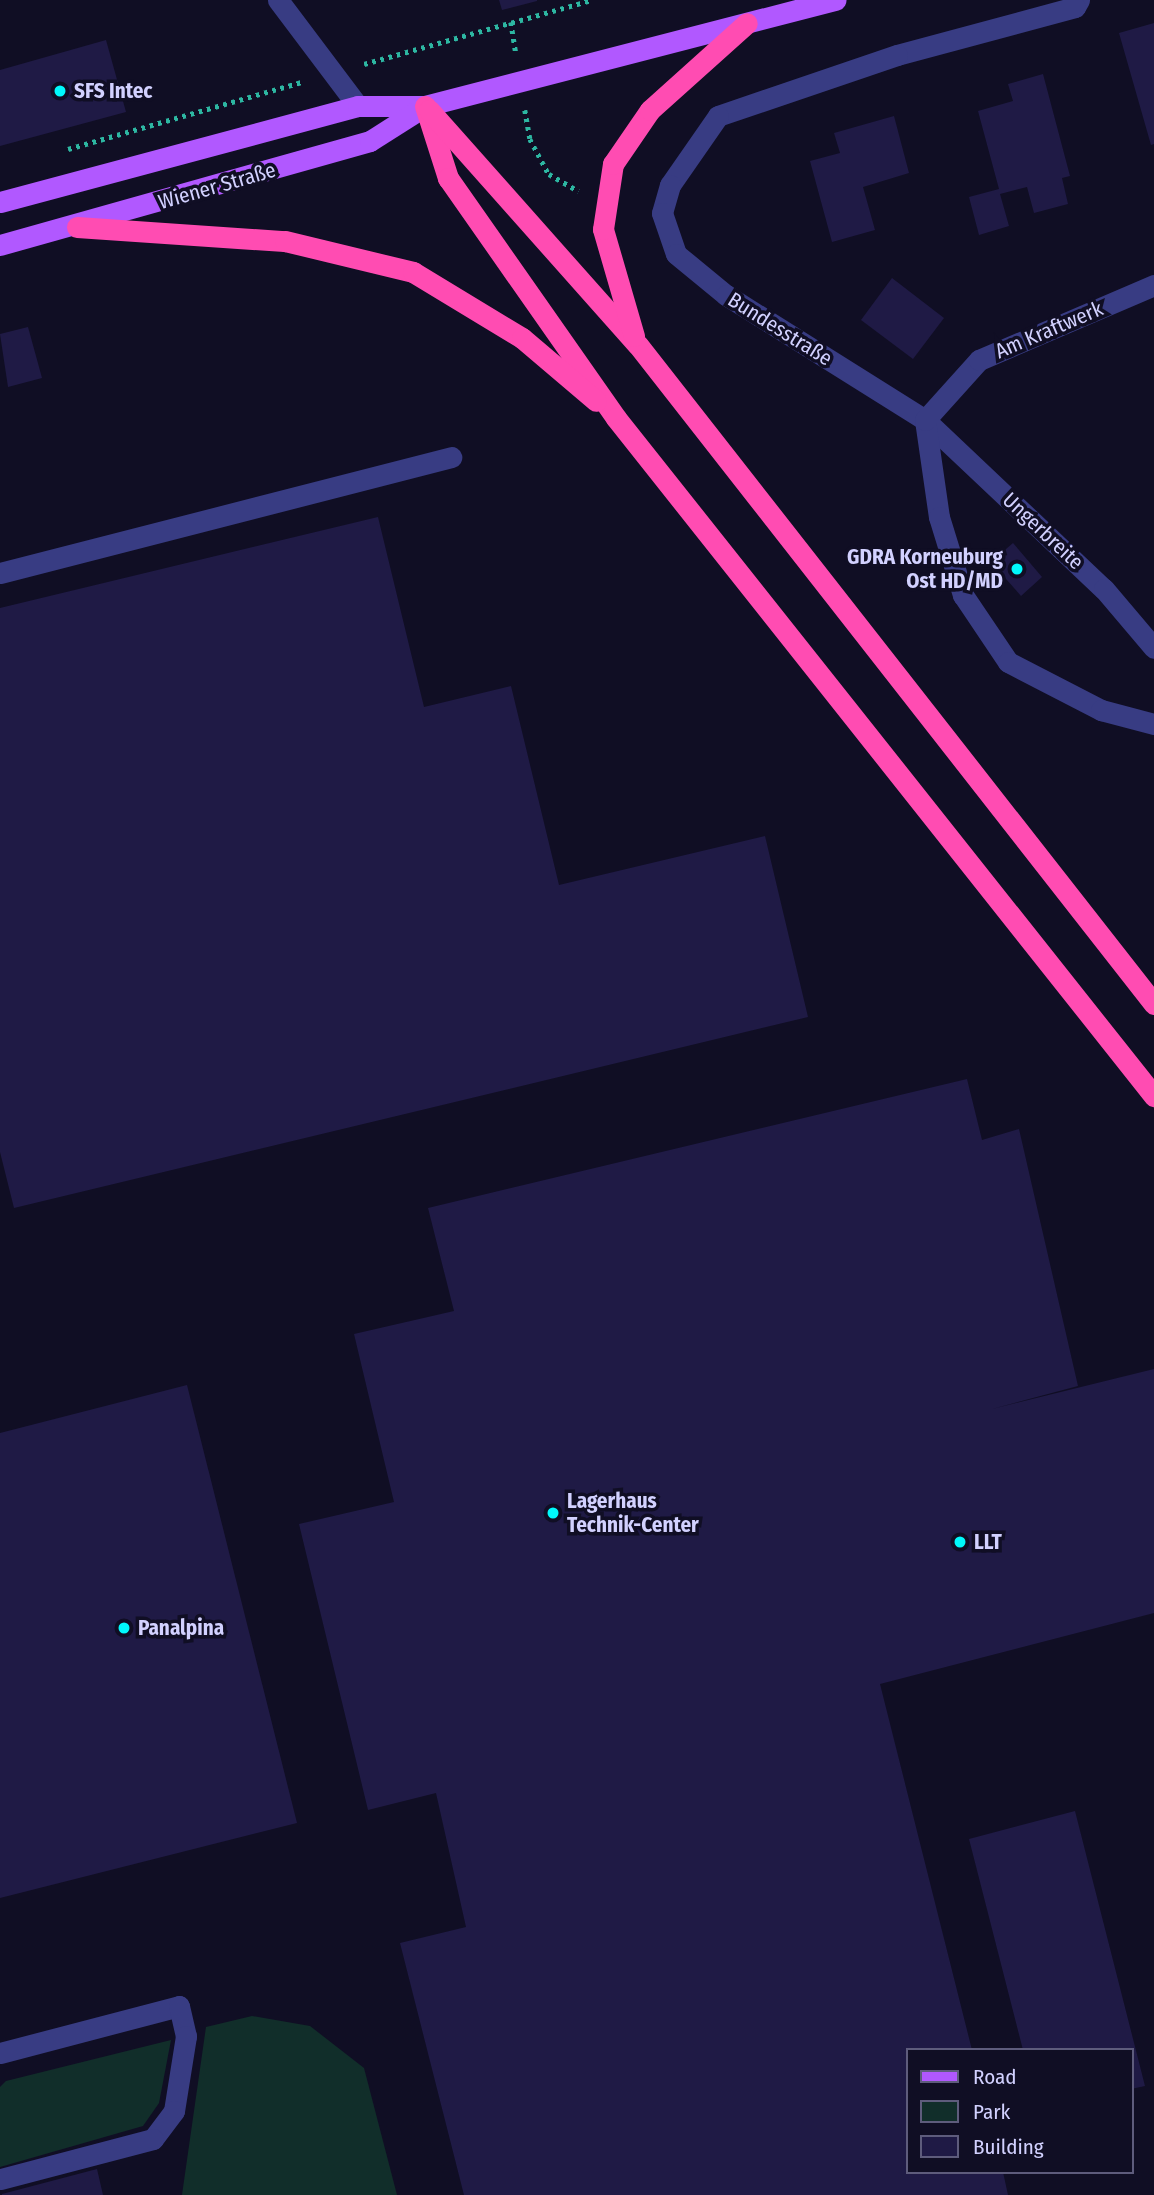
<!DOCTYPE html>
<html>
<head>
<meta charset="utf-8">
<style>
  body { margin:0 }
  #map { position:relative; width:1154px; height:2195px; overflow:hidden; background:#100e24; font-family:"Fira Sans Condensed",sans-serif }
  div>[style] { position:absolute }
  [style*='--x'] { left:calc(var(--x)*1px); top:calc(var(--y)*1px); width:calc(var(--w)*1px); rotate:calc(var(--a)*1deg) }
  .green>* { inset:0; background:#112e2a }
  .building>* { inset:0; background:#1f1a45 }
  .path>* { height:4.5px; margin-top:-2.25px; transform-origin:0; background:repeating-linear-gradient(90deg,#2db7a2 0 3.5px,transparent 0 8.5px) }
  .minor>* { height:21px; margin:-10.5px; padding:0 10.5px; transform-origin:10.5px; border-radius:10.5px; background:#383c83 }
  .major>* { height:21px; margin:-10.5px; padding:0 10.5px; transform-origin:10.5px; border-radius:10.5px; background:#b158ff }
  .highway>* { height:21px; margin:-10.5px; padding:0 10.5px; transform-origin:10.5px; border-radius:10.5px; background:#ff4cb2 }
  .dots>* { width:19px; height:19px; translate:-50% -50%; box-sizing:border-box; border:4px solid #100e24; border-radius:50% }
  span { translate:-50% -50%; white-space:nowrap; text-align:center; line-height:1.15; -webkit-text-stroke:7px #100e24; paint-order:stroke }
  .poi-label { font-size:21px; color:#d2d1ff; font-weight:700 }
  .left { translate:0 -50%; text-align:left }
  .right { translate:-100% -50%; text-align:right }
  .street-label { font-size:21px; color:#d2d1ff }
  .legend { position:absolute; left:906px; top:2048px; width:228px; height:126px; box-sizing:border-box; background:#100e24; border:2px solid #5e5c7c; margin:0; padding:9px 12px; list-style:none; font-size:21px; color:#d2d1ff }
  .legend li { display:flex; align-items:center; gap:14px; height:35px }
  .legend b { width:35px; border:2px solid #5e5c7c }
</style>
</head>
<body>
<div id="map">
  <div class="green">
    <div style="clip-path:polygon(252px 2016px,310px 2026px,364px 2068px,397px 2195px,182px 2195px,206px 2027px)"></div>
    <div style="clip-path:polygon(171px 2040px,159px 2103px,143px 2126px,0 2167px,0 2087px,6px 2081px)"></div>
  </div>
  <div class="building">
    <div style="clip-path:polygon(499px 0,537px 0,537px 1px,502px 10px)"></div>
    <div style="clip-path:polygon(1154px 23px,1154px 144px,1151px 145px,1119px 33px)"></div>
    <div style="clip-path:polygon(106px 40px,126px 112px,0 146px,0 70px)"></div>
    <div style="clip-path:polygon(1043px 74px,1070px 176px,1062px 178px,1068px 204px,1034px 213px,1027px 187px,1000px 194px,1009px 226px,979px 235px,969px 197px,999px 189px,978px 111px,1013px 101px,1008px 84px)"></div>
    <div style="clip-path:polygon(894px 116px,909px 173px,863px 187px,875px 230px,832px 242px,810px 161px,840px 153px,834px 133px)"></div>
    <div style="clip-path:polygon(892px 278px,944px 318px,913px 359px,861px 320px)"></div>
    <div style="clip-path:polygon(28px 327px,42px 378px,8px 387px,0 334px)"></div>
    <div style="clip-path:polygon(378px 517px,424px 707px,511px 686px,559px 885px,765px 836px,808px 1017px,14px 1208px,0 1152px,0 608px)"></div>
    <div style="clip-path:polygon(1013px 543px,1042px 577px,1021px 596px,991px 562px)"></div>
    <div style="clip-path:polygon(967px 1079px,982px 1140px,1019px 1129px,1078px 1386px,992px 1409px,1154px 1369px,1154px 1613px,880px 1684px,972px 2050px,907px 2050px,907px 2172px,1003px 2172px,1008px 2195px,464px 2195px,400px 1943px,466px 1927px,436px 1793px,368px 1810px,299px 1524px,394px 1502px,354px 1334px,454px 1311px,428px 1208px)"></div>
    <div style="clip-path:polygon(187px 1385px,297px 1823px,0 1898px,0 1433px)"></div>
    <div style="clip-path:polygon(1075px 1811px,1145px 2086px,1131px 2089px,1131px 2050px,1023px 2050px,969px 1839px)"></div>
    <div style="clip-path:polygon(97px 2169px,103px 2195px,2px 2195px,2px 2194px)"></div>
  </div>
  <div class="path">
    <div style="--x:511;--y:22;--w:31;--a:81"></div>
    <div style="--x:364;--y:64;--w:236;--a:-15.7"></div>
    <div style="--x:525;--y:110;--w:29;--a:80"></div>
    <div style="--x:530;--y:139;--w:40;--a:62"></div>
    <div style="--x:549;--y:174;--w:34;--a:30"></div>
    <div style="--x:68;--y:149;--w:243;--a:-16"></div>
  </div>
  <div class="minor">
    <div style="--x:278;--y:0;--w:133;--a:53"></div>
    <div style="--x:1079;--y:0;--w:8;--a:120"></div>
    <div style="--x:1075;--y:7;--w:184;--a:164.9"></div>
    <div style="--x:897;--y:55;--w:189;--a:161.2"></div>
    <div style="--x:718;--y:116;--w:84;--a:124.8"></div>
    <div style="--x:670;--y:185;--w:29;--a:106"></div>
    <div style="--x:662;--y:213;--w:43;--a:71.1"></div>
    <div style="--x:676;--y:254;--w:65;--a:39.4"></div>
    <div style="--x:726;--y:295;--w:235;--a:32.1"></div>
    <div style="--x:925;--y:420;--w:246;--a:43.4"></div>
    <div style="--x:1104;--y:589;--w:77;--a:49.7"></div>
    <div style="--x:925;--y:420;--w:98;--a:81.8"></div>
    <div style="--x:939;--y:517;--w:82;--a:72.9"></div>
    <div style="--x:963;--y:595;--w:81;--a:56.1"></div>
    <div style="--x:1008;--y:662;--w:105;--a:27.3"></div>
    <div style="--x:1101;--y:710;--w:55;--a:14.8"></div>
    <div style="--x:925;--y:420;--w:81;--a:-48"></div>
    <div style="--x:979;--y:360;--w:190;--a:-23.2"></div>
    <div style="--x:0;--y:573;--w:466;--a:-14.4"></div>
    <div style="--x:0;--y:2053;--w:185;--a:-14.7"></div>
    <div style="--x:179;--y:2006;--w:31;--a:77"></div>
    <div style="--x:186;--y:2036;--w:76;--a:99.1"></div>
    <div style="--x:174;--y:2111;--w:35;--a:127"></div>
    <div style="--x:153;--y:2139;--w:158;--a:165.3"></div>
  </div>
  <div class="major">
    <div style="--x:0;--y:202;--w:371;--a:-15"></div>
    <div style="--x:358;--y:106;--w:67;--a:0"></div>
    <div style="--x:425;--y:106;--w:424;--a:-14.5"></div>
    <div style="--x:0;--y:245;--w:384;--a:-15.7"></div>
    <div style="--x:370;--y:141;--w:65;--a:-32.5"></div>
  </div>
  <div class="highway">
    <div style="--x:425;--y:106;--w:76;--a:72.3"></div>
    <div style="--x:448;--y:178;--w:293;--a:55"></div>
    <div style="--x:616;--y:418;--w:866;--a:51.57"></div>
    <div style="--x:429;--y:110;--w:314;--a:48.4"></div>
    <div style="--x:638;--y:345;--w:837;--a:51.94"></div>
    <div style="--x:77;--y:227;--w:208;--a:3.9"></div>
    <div style="--x:285;--y:241;--w:132;--a:13.6"></div>
    <div style="--x:413;--y:272;--w:127;--a:31.2"></div>
    <div style="--x:522;--y:338;--w:97;--a:40.4"></div>
    <div style="--x:634;--y:336;--w:111;--a:-106.2"></div>
    <div style="--x:603;--y:229;--w:66;--a:-81.3"></div>
    <div style="--x:613;--y:164;--w:65;--a:-55.6"></div>
    <div style="--x:650;--y:110;--w:130;--a:-41.9"></div>
  </div>
  <div class="dots">
    <div style="left:60px;top:91px;background:#00f9fc"></div>
    <div style="left:1017px;top:569px;background:#00f9fc"></div>
    <div style="left:553px;top:1513px;background:#00f9fc"></div>
    <div style="left:960px;top:1542px;background:#00f9fc"></div>
    <div style="left:124px;top:1628px;background:#00f9fc"></div>
  </div>
  <div class="poi-label">
    <span class="left" style="left:74px;top:91px">SFS Intec</span>
    <span class="right" style="left:1003px;top:569px">GDRA Korneuburg<br>Ost HD/MD</span>
    <span class="left" style="left:567px;top:1513px">Lagerhaus<br>Technik-Center</span>
    <span class="left" style="left:974px;top:1542px">LLT</span>
    <span class="left" style="left:138px;top:1628px">Panalpina</span>
  </div>
  <div class="street-label">
    <span style="left:217px;top:186px;rotate:-16deg">Wiener Straße</span>
    <span style="left:780px;top:329px;rotate:32deg">Bundesstraße</span>
    <span style="left:1049px;top:330px;rotate:-23deg">Am Kraftwerk</span>
    <span style="left:1043px;top:531px;rotate:43deg">Ungerbreite</span>
  </div>
  <ul class="legend">
  <li><b style="height:9px;background:#b158ff"></b>Road</li>
  <li><b style="height:19px;background:#112e2a"></b>Park</li>
  <li><b style="height:19px;background:#1f1a45"></b>Building</li>
  </ul>
</div>
</body>
</html>
